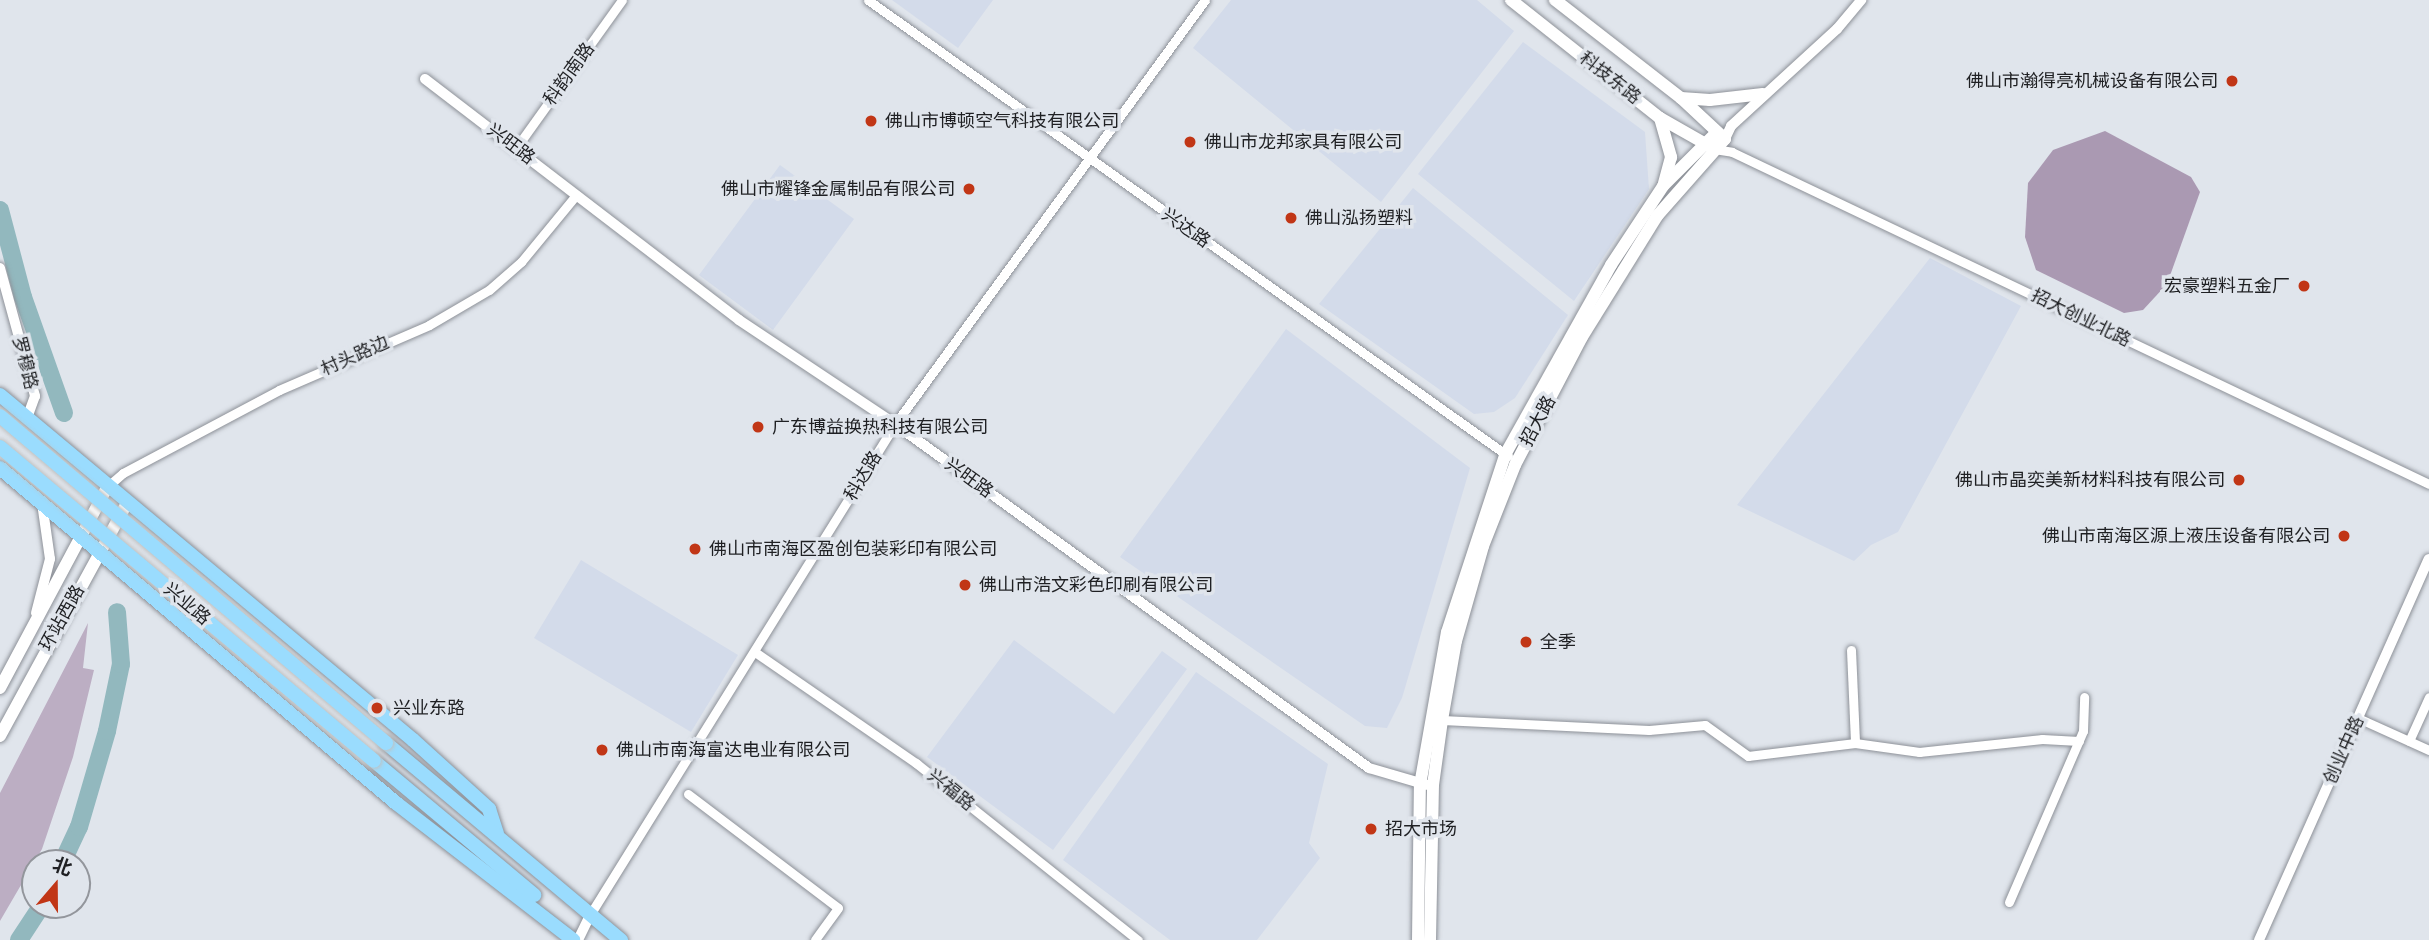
<!DOCTYPE html>
<html>
<head>
<meta charset="utf-8">
<style>
  body { margin:0 }
  #map { position:relative; width:2429px; height:940px; overflow:hidden; background:#e0e5ec; font-family:"PT Sans Narrow","Noto Sans SC",sans-serif }
  div>[style] { position:absolute }
  [style*='--x'] { left:calc(var(--x)*1px); top:calc(var(--y)*1px); width:calc(var(--w)*1px); rotate:calc(var(--a)*1deg) }
  .built>* { inset:0; background:#d3dbea }
  .green>* { inset:0; background:#bcaec3 }
  .forest>* { inset:0; background:#aa99b2 }
  .river>* { height:18px; margin:-9px; padding:0 9px; transform-origin:9px; border-radius:9px; background:#92b8be }
  .roads { filter:drop-shadow(0 0 2px #8d9198) drop-shadow(0 0 2px #8d9198) }
  .minor>* { height:9px; margin:-4.5px; padding:0 4.5px; transform-origin:4.5px; border-radius:4.5px; background:#fff }
  .tertiary>* { height:10px; margin:-5px; padding:0 5px; transform-origin:5px; border-radius:5px; background:#fff }
  .secondary>* { height:12px; margin:-6px; padding:0 6px; transform-origin:6px; border-radius:6px; background:#fff }
  .primary>* { height:14px; margin:-7px; padding:0 7px; transform-origin:7px; border-radius:7px; background:#9adcfe }
  .bridges { filter:drop-shadow(0 0 2px #c0c1c1) drop-shadow(0 0 2px #c0c1c1) }
  .primary-bridge>* { height:14px; margin:-7px; padding:0 7px; transform-origin:7px; border-radius:7px; background:#9adcfe }
  .dots>* { width:19px; height:19px; translate:-50% -50%; box-sizing:border-box; border:4px solid #e0e5ec; border-radius:50% }
  span { translate:-50% -50%; white-space:nowrap; text-align:center; line-height:1.15; -webkit-text-stroke:7px #e0e5ec; paint-order:stroke }
  .street-label { font-size:18px; color:#1f2023 }
  .poi-label { font-size:18px; color:#1f2023 }
  .right { translate:-100% -50%; text-align:right }
  .left { translate:0 -50%; text-align:left }
  .north { position:absolute; left:21px; top:849px; width:70px; height:70px; box-sizing:border-box; background:#e0e5ec; border:2px solid #93969c; border-radius:50%; rotate:20deg; font-size:19px; font-weight:700; line-height:28px; text-align:center; color:#1f2023 }
  .north::after { content:''; display:block; margin:auto; width:24px; height:32px; background:#c13616; clip-path:polygon(50% 0,100% 100%,50% 72%,0 100%) }
</style>
</head>
<body>
<div id="map">
  <div class="built">
    <div style="clip-path:polygon(892px 0,993px 0,958px 48px)"></div>
    <div style="clip-path:polygon(1231px 0,1477px 0,1514px 31px,1381px 202px,1193px 48px)"></div>
    <div style="clip-path:polygon(1523px 42px,1645px 132px,1649px 189px,1574px 301px,1418px 174px)"></div>
    <div style="clip-path:polygon(780px 165px,854px 219px,773px 330px,699px 275px)"></div>
    <div style="clip-path:polygon(1413px 188px,1568px 315px,1515px 398px,1494px 412px,1474px 414px,1319px 304px)"></div>
    <div style="clip-path:polygon(1930px 258px,2021px 306px,1898px 532px,1871px 545px,1854px 561px,1737px 505px)"></div>
    <div style="clip-path:polygon(1286px 329px,1470px 468px,1402px 698px,1387px 728px,1365px 726px,1120px 557px)"></div>
    <div style="clip-path:polygon(581px 560px,738px 655px,691px 732px,534px 638px)"></div>
    <div style="clip-path:polygon(1014px 640px,1114px 714px,1162px 651px,1187px 669px,1053px 850px,927px 757px)"></div>
    <div style="clip-path:polygon(1196px 672px,1328px 764px,1309px 843px,1320px 858px,1257px 940px,1170px 940px,1063px 860px)"></div>
  </div>
  <div class="green">
    <div style="clip-path:polygon(88px 623px,83px 668px,94px 670px,73px 757px,42px 849px,0 921px,0 793px)"></div>
  </div>
  <div class="forest">
    <div style="clip-path:polygon(2105px 131px,2191px 177px,2200px 192px,2167px 284px,2143px 310px,2124px 313px,2036px 270px,2025px 237px,2028px 183px,2053px 150px)"></div>
  </div>
  <div class="river">
    <div style="--x:0;--y:210;--w:90;--a:75.2"></div>
    <div style="--x:23;--y:297;--w:123;--a:70.5"></div>
    <div style="--x:62;--y:863;--w:40;--a:-65"></div>
    <div style="--x:79;--y:827;--w:100;--a:-73.7"></div>
    <div style="--x:107;--y:731;--w:68;--a:-78.2"></div>
    <div style="--x:121;--y:664;--w:52;--a:-94.4"></div>
    <div style="--x:19;--y:940;--w:42;--a:-56.7"></div>
  </div>
  <div class="roads">
    <div class="minor">
      <div style="--x:868;--y:0;--w:786;--a:35.47"></div>
      <div style="--x:516;--y:148;--w:182;--a:-54.4"></div>
      <div style="--x:1714;--y:149;--w:18;--a:9"></div>
      <div style="--x:1732;--y:152;--w:772;--a:25.47"></div>
      <div style="--x:108;--y:486;--w:20;--a:-41"></div>
      <div style="--x:123;--y:473;--w:177;--a:-28"></div>
      <div style="--x:279;--y:390;--w:163;--a:-23.4"></div>
      <div style="--x:429;--y:325;--w:69;--a:-30.3"></div>
      <div style="--x:489;--y:290;--w:43;--a:-41.2"></div>
      <div style="--x:521;--y:262;--w:87;--a:-50.6"></div>
      <div style="--x:1851;--y:650;--w:93;--a:87.5"></div>
      <div style="--x:755;--y:652;--w:196;--a:34.6"></div>
      <div style="--x:916;--y:763;--w:284;--a:38.6"></div>
      <div style="--x:2358;--y:718;--w:78;--a:24.3"></div>
      <div style="--x:1442;--y:720;--w:207;--a:2.8"></div>
      <div style="--x:1649;--y:730;--w:56;--a:-5.1"></div>
      <div style="--x:1705;--y:725;--w:53;--a:35.8"></div>
      <div style="--x:1748;--y:756;--w:108;--a:-6.9"></div>
      <div style="--x:1855;--y:743;--w:65;--a:8"></div>
      <div style="--x:1919;--y:752;--w:124;--a:-6"></div>
      <div style="--x:2042;--y:739;--w:37;--a:3"></div>
      <div style="--x:2409;--y:741;--w:48;--a:-65.6"></div>
      <div style="--x:688;--y:794;--w:188;--a:37.2"></div>
      <div style="--x:838;--y:908;--w:39;--a:126"></div>
      <div style="--x:2009;--y:902;--w:186;--a:-66.6"></div>
      <div style="--x:2083;--y:731;--w:34;--a:-88"></div>
      <div style="--x:591;--y:913;--w:576;--a:-58.13"></div>
      <div style="--x:895;--y:424;--w:525;--a:-53.83"></div>
    </div>
    <div class="tertiary">
      <div style="--x:425;--y:79;--w:396;--a:37.5"></div>
      <div style="--x:739;--y:320;--w:187;--a:33.7"></div>
      <div style="--x:895;--y:424;--w:586;--a:35.97"></div>
      <div style="--x:1369;--y:768;--w:60;--a:16.3"></div>
      <div style="--x:1725;--y:139;--w:14;--a:-65"></div>
      <div style="--x:1731;--y:126;--w:144;--a:-42.5"></div>
      <div style="--x:1837;--y:29;--w:38;--a:-50"></div>
      <div style="--x:0;--y:268;--w:133;--a:74.7"></div>
      <div style="--x:35;--y:396;--w:23;--a:110"></div>
      <div style="--x:36;--y:613;--w:56;--a:-75.5"></div>
      <div style="--x:50;--y:559;--w:57;--a:-98.1"></div>
      <div style="--x:578;--y:940;--w:30;--a:-64"></div>
      <div style="--x:2259;--y:940;--w:417;--a:-66"></div>
    </div>
    <div class="secondary">
      <div style="--x:1511;--y:0;--w:190;--a:38.4"></div>
      <div style="--x:1660;--y:118;--w:59;--a:29.6"></div>
      <div style="--x:1681;--y:98;--w:29;--a:4"></div>
      <div style="--x:1710;--y:100;--w:53;--a:-6.5"></div>
      <div style="--x:1660;--y:118;--w:41;--a:74.2"></div>
      <div style="--x:1671;--y:157;--w:27;--a:105"></div>
      <div style="--x:0;--y:688;--w:229;--a:-61.9"></div>
      <div style="--x:0;--y:736;--w:265;--a:-61.4"></div>
      <div style="--x:1418;--y:940;--w:155;--a:-89.3"></div>
      <div style="--x:1420;--y:785;--w:155;--a:-80"></div>
      <div style="--x:1447;--y:632;--w:188;--a:-71.8"></div>
      <div style="--x:1506;--y:453;--w:215;--a:-60.8"></div>
      <div style="--x:1611;--y:265;--w:95;--a:-56.6"></div>
      <div style="--x:1663;--y:186;--w:75;--a:-45"></div>
      <div style="--x:1430;--y:940;--w:155;--a:-88.9"></div>
      <div style="--x:1433;--y:785;--w:66;--a:-82.1"></div>
      <div style="--x:1442;--y:720;--w:80;--a:-80"></div>
      <div style="--x:1456;--y:641;--w:99;--a:-74.1"></div>
      <div style="--x:1483;--y:546;--w:87;--a:-68.4"></div>
      <div style="--x:1515;--y:465;--w:144;--a:-62.4"></div>
      <div style="--x:1582;--y:337;--w:142;--a:-58.2"></div>
      <div style="--x:1657;--y:216;--w:103;--a:-48.6"></div>
      <div style="--x:1725;--y:139;--w:60;--a:-137"></div>
      <div style="--x:1681;--y:98;--w:160;--a:-142.1"></div>
    </div>
    <div class="primary">
      <div style="--x:0;--y:395;--w:538;--a:39.87"></div>
      <div style="--x:413;--y:740;--w:103;--a:42.2"></div>
      <div style="--x:489;--y:809;--w:26;--a:72"></div>
      <div style="--x:0;--y:468;--w:519;--a:40.23"></div>
      <div style="--x:396;--y:803;--w:224;--a:37.7"></div>
      <div style="--x:386;--y:743;--w:307;--a:40"></div>
      <div style="--x:374;--y:761;--w:209;--a:39.9"></div>
    </div>
  </div>
  <div class="bridges">
    <div class="primary-bridge">
      <div style="--x:0;--y:416;--w:506;--a:40.27"></div>
      <div style="--x:0;--y:447;--w:488;--a:40"></div>
    </div>
  </div>
  <div class="dots">
    <div style="left:2232px;top:81px;background:#c13616"></div>
    <div style="left:871px;top:121px;background:#c13616"></div>
    <div style="left:1190px;top:142px;background:#c13616"></div>
    <div style="left:969px;top:189px;background:#c13616"></div>
    <div style="left:1291px;top:218px;background:#c13616"></div>
    <div style="left:2304px;top:286px;background:#c13616"></div>
    <div style="left:758px;top:427px;background:#c13616"></div>
    <div style="left:2239px;top:480px;background:#c13616"></div>
    <div style="left:2344px;top:536px;background:#c13616"></div>
    <div style="left:695px;top:549px;background:#c13616"></div>
    <div style="left:965px;top:585px;background:#c13616"></div>
    <div style="left:1526px;top:642px;background:#c13616"></div>
    <div style="left:377px;top:708px;background:#c13616"></div>
    <div style="left:602px;top:750px;background:#c13616"></div>
    <div style="left:1371px;top:829px;background:#c13616"></div>
  </div>
  <div class="street-label">
    <span style="left:569px;top:74px;rotate:-54deg">科韵南路</span>
    <span style="left:1610px;top:78px;rotate:38deg">科技东路</span>
    <span style="left:511px;top:144px;rotate:37deg">兴旺路</span>
    <span style="left:1186px;top:228px;rotate:35deg">兴达路</span>
    <span style="left:2081px;top:318px;rotate:26deg">招大创业北路</span>
    <span style="left:355px;top:356px;rotate:-24deg">村头路边</span>
    <span style="left:25px;top:363px;rotate:76deg">罗穆路</span>
    <span style="left:1538px;top:421px;rotate:-62deg">招大路</span>
    <span style="left:863px;top:476px;rotate:-59deg">科达路</span>
    <span style="left:969px;top:478px;rotate:36deg">兴旺路</span>
    <span style="left:187px;top:604px;rotate:40deg">兴业路</span>
    <span style="left:62px;top:618px;rotate:-61deg">环站西路</span>
    <span style="left:2344px;top:750px;rotate:-66deg">创业中路</span>
    <span style="left:951px;top:790px;rotate:39deg">兴福路</span>
  </div>
  <div class="poi-label">
    <span class="right" style="left:2218px;top:81px">佛山市瀚得亮机械设备有限公司</span>
    <span class="left" style="left:885px;top:121px">佛山市博顿空气科技有限公司</span>
    <span class="left" style="left:1204px;top:142px">佛山市龙邦家具有限公司</span>
    <span class="right" style="left:955px;top:189px">佛山市耀锋金属制品有限公司</span>
    <span class="left" style="left:1305px;top:218px">佛山泓扬塑料</span>
    <span class="right" style="left:2290px;top:286px">宏豪塑料五金厂</span>
    <span class="left" style="left:772px;top:427px">广东博益换热科技有限公司</span>
    <span class="right" style="left:2225px;top:480px">佛山市晶奕美新材料科技有限公司</span>
    <span class="right" style="left:2330px;top:536px">佛山市南海区源上液压设备有限公司</span>
    <span class="left" style="left:709px;top:549px">佛山市南海区盈创包装彩印有限公司</span>
    <span class="left" style="left:979px;top:585px">佛山市浩文彩色印刷有限公司</span>
    <span class="left" style="left:1540px;top:642px">全季</span>
    <span class="left" style="left:393px;top:708px">兴业东路</span>
    <span class="left" style="left:616px;top:750px">佛山市南海富达电业有限公司</span>
    <span class="left" style="left:1385px;top:829px">招大市场</span>
  </div>
  <div class="north">北</div>
</div>
</body>
</html>
